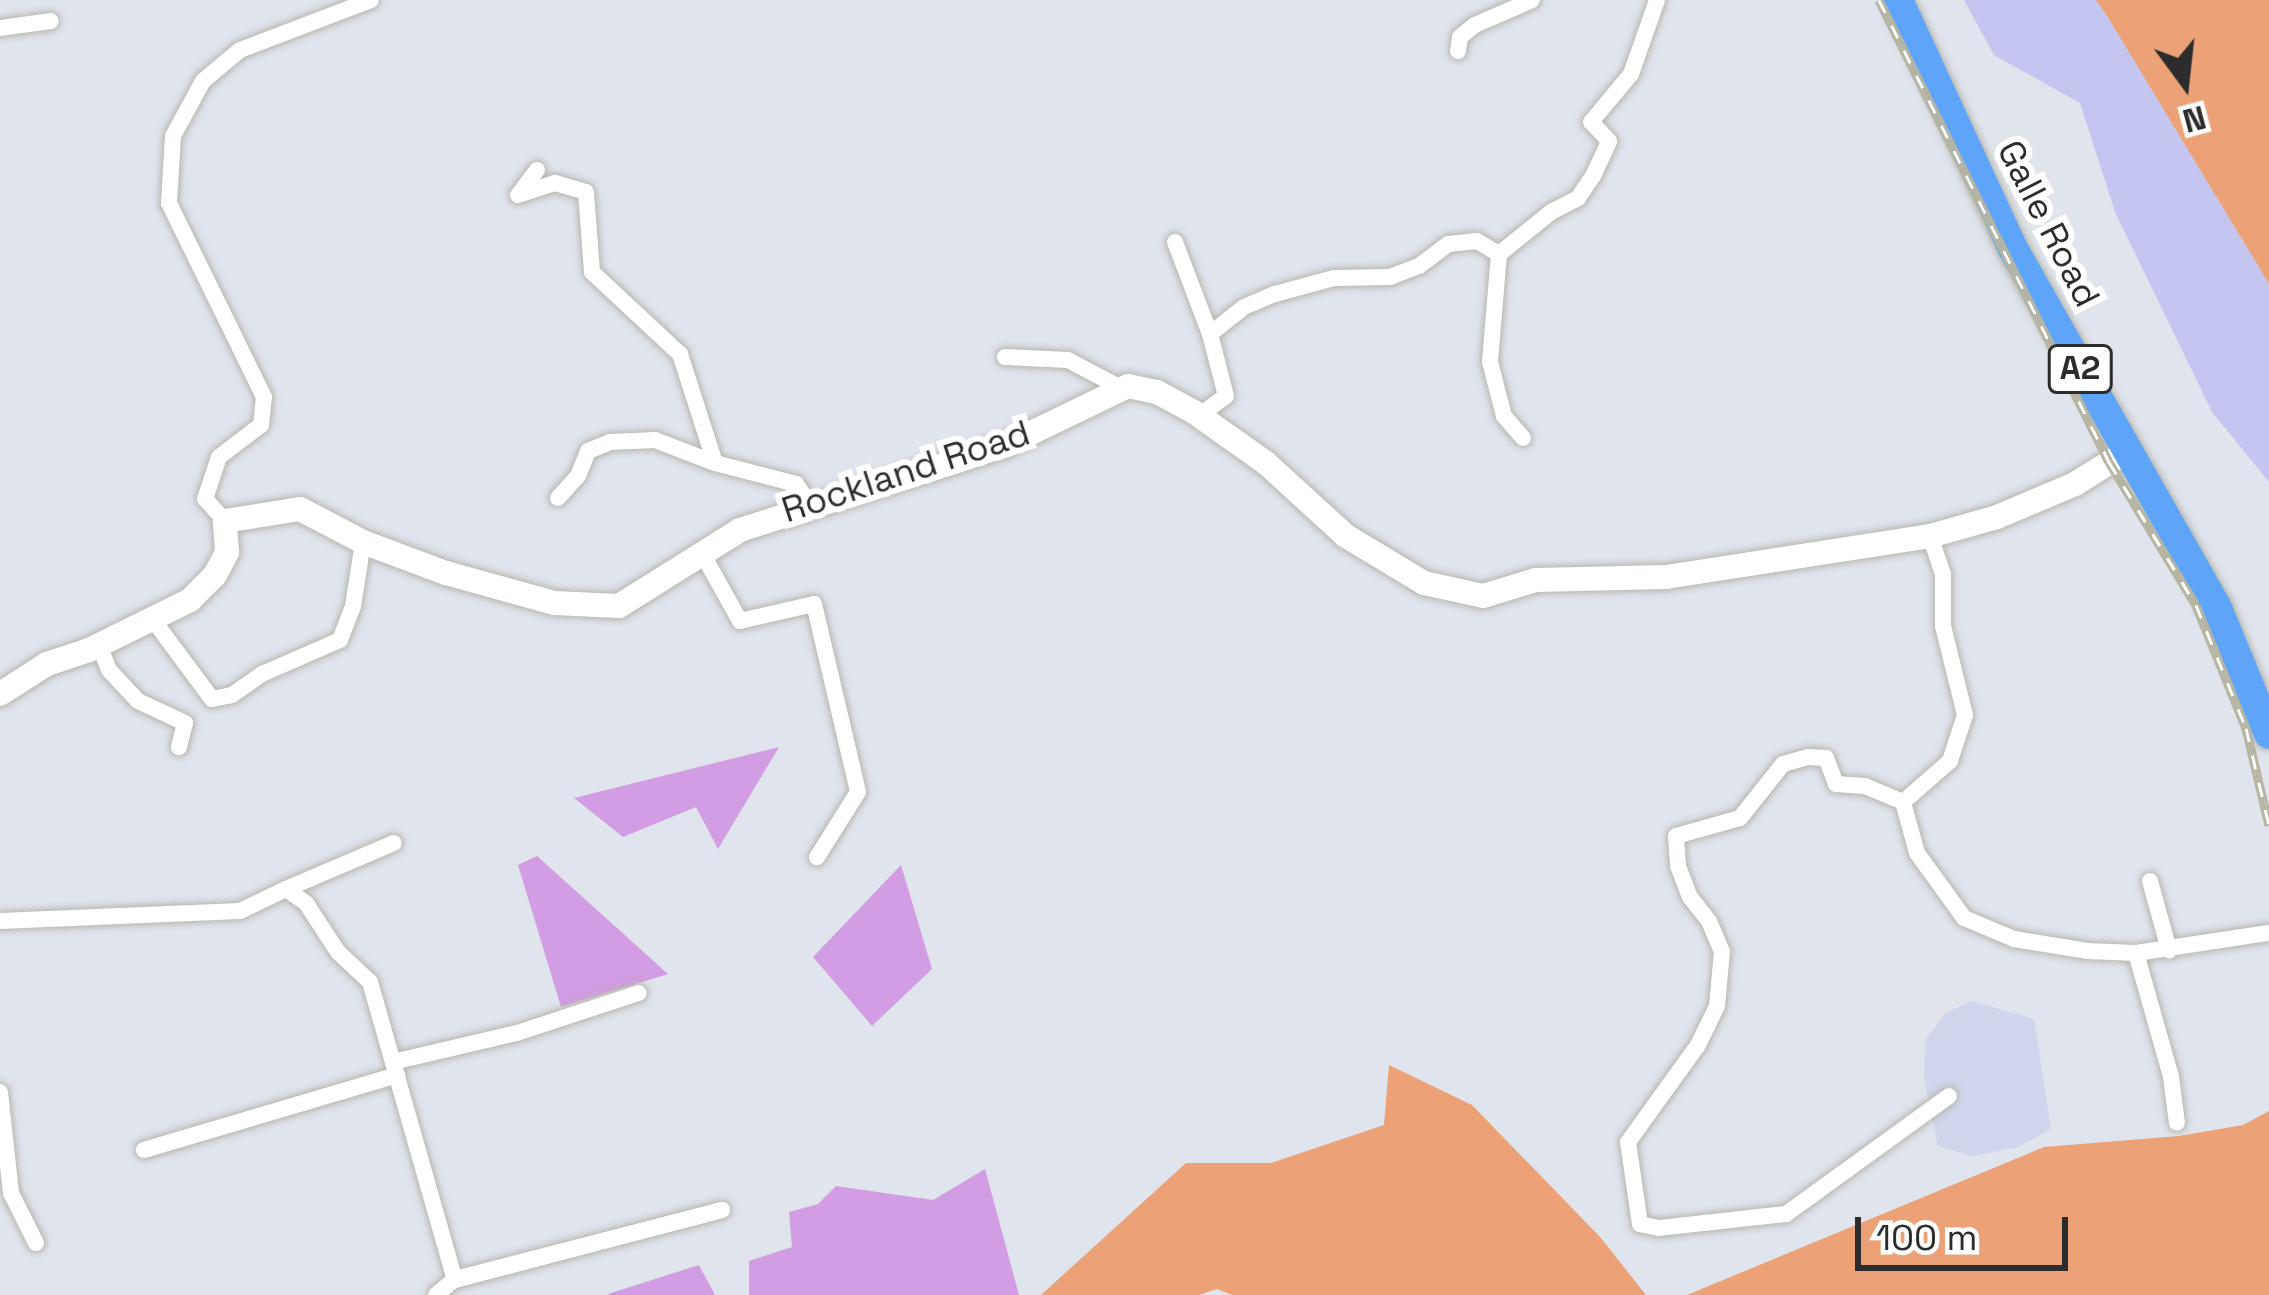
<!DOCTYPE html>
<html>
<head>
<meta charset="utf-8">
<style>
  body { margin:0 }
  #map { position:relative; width:2269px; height:1295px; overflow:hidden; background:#dfe4ed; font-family:"Space Grotesk",sans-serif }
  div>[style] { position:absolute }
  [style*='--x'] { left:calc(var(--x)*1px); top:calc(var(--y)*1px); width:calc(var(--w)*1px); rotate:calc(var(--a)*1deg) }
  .education>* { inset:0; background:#cfd6ee }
  .green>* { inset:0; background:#d29de2 }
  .sand>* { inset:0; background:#c4c6f1 }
  .water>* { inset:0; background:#eca276 }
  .roads { filter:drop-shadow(0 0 3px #b8b7ac) drop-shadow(0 0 3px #b8b7ac) }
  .street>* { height:16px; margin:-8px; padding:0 8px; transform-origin:8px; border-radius:8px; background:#fff }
  .secondary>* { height:24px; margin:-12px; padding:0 12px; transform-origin:12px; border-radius:12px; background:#fff }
  .highway>* { height:30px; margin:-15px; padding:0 15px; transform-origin:15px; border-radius:15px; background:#5ea5fa }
  .rail>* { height:9px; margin-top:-4.5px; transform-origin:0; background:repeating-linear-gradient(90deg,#fff 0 14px,#b6b5a2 0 28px); box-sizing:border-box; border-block:3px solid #b6b5a2 }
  span { translate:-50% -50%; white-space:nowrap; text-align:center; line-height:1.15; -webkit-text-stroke:12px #fff; paint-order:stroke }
  .shield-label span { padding:3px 9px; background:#fff; border:3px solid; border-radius:9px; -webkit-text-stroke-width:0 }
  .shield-label { font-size:33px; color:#2c2c2c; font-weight:700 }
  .street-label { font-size:36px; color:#2c2c2c }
  .north { position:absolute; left:2125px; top:24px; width:120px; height:120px; -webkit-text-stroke:9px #fff; paint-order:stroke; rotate:165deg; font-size:33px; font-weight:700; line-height:48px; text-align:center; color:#2c2c2c }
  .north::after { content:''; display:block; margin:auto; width:42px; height:54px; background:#2c2c2c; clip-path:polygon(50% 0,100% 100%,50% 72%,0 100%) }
  .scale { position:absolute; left:1855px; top:1217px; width:213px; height:54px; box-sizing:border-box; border:6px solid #2c2c2c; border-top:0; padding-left:15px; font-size:36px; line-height:42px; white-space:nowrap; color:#2c2c2c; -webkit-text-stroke:9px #fff; paint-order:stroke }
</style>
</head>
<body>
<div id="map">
  <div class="education">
    <div style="clip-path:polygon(1971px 1001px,2034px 1019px,2051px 1129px,2018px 1147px,1972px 1156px,1938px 1146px,1924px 1078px,1925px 1040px,1946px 1013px)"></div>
  </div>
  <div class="green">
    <div style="clip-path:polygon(779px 747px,718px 849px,696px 807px,623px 837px,574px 798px)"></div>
    <div style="clip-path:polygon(537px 856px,668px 974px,561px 1007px,518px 865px)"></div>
    <div style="clip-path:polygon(901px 865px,932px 969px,872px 1026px,813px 957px)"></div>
    <div style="clip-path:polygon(985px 1169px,1019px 1295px,749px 1295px,749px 1261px,792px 1247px,789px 1212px,818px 1204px,836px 1186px,933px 1200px)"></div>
    <div style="clip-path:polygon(699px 1265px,715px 1295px,609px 1295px,608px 1294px)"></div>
  </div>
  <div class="sand">
    <div style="clip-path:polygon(1964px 0,2096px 0,2107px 16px,2269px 284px,2269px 482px,2212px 412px,2115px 212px,2080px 103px,1994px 55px)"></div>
  </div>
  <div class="water">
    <div style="clip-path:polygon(2096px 0,2269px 0,2269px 284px,2107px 16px)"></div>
    <div style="clip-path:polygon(1389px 1065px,1472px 1105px,1601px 1238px,1646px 1295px,1232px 1295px,1217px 1289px,1199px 1295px,1041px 1295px,1186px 1163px,1271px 1163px,1384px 1125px)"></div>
    <div style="clip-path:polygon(2269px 1111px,2269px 1295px,1687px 1295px,2044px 1147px,2179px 1136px,2243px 1125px)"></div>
  </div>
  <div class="roads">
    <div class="street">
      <div style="--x:0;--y:28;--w:51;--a:-7.8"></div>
      <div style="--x:1458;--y:51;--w:14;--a:-82"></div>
      <div style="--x:1460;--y:37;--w:19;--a:-39"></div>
      <div style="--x:1475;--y:25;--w:62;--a:-23.7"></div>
      <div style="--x:537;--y:170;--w:31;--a:127"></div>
      <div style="--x:518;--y:195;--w:39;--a:-18"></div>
      <div style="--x:555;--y:183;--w:32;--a:16"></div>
      <div style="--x:586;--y:192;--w:80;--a:85.7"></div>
      <div style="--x:592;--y:272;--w:120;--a:43"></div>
      <div style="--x:680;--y:354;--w:114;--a:72.2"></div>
      <div style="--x:1175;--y:242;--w:98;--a:69.2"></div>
      <div style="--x:1210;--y:334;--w:64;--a:75.5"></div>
      <div style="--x:1226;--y:396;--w:34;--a:144"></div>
      <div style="--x:1499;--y:254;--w:67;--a:-38.9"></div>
      <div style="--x:1551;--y:212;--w:30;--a:-27"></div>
      <div style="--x:1578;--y:198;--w:27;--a:-56"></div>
      <div style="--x:1593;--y:176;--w:38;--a:-65"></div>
      <div style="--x:1609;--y:141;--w:26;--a:-133"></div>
      <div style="--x:1591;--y:122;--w:62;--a:-50.2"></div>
      <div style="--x:1631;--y:74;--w:78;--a:-70.6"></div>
      <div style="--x:1210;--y:334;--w:43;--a:-38.5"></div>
      <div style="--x:1244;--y:307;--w:34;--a:-23"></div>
      <div style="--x:1275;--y:294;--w:61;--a:-15.2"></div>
      <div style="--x:1334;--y:278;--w:56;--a:-1"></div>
      <div style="--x:1390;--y:277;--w:31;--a:-21"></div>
      <div style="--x:1419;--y:266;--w:36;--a:-37"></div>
      <div style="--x:1448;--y:244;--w:29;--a:-6"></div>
      <div style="--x:1477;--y:241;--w:26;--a:31"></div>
      <div style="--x:1499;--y:254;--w:108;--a:94.8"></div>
      <div style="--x:1490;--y:362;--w:56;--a:75.5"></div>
      <div style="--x:1504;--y:416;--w:29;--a:49"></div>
      <div style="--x:1005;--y:357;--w:63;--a:2.7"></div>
      <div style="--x:1068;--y:360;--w:60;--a:27.8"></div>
      <div style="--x:558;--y:498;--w:30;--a:-48"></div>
      <div style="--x:578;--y:476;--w:27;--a:-68"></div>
      <div style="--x:588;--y:451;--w:24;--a:-22"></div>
      <div style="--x:610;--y:442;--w:45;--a:-2.5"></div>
      <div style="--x:655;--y:440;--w:64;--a:21"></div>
      <div style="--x:715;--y:463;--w:84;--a:14.5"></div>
      <div style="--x:796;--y:484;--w:24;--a:55"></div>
      <div style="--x:225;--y:521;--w:30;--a:-132"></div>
      <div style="--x:205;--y:499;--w:44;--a:-71.6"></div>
      <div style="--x:219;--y:457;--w:53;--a:-37.3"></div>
      <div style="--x:261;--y:425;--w:28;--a:-84"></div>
      <div style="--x:264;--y:397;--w:216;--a:-116.1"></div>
      <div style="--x:169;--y:203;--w:67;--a:-86.6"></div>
      <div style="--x:173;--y:136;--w:63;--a:-61.4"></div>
      <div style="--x:203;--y:81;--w:48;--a:-40"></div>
      <div style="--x:240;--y:50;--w:140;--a:-20.9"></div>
      <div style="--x:1930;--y:536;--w:40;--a:71.1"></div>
      <div style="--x:1943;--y:574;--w:52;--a:90"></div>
      <div style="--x:1943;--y:626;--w:92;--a:76.1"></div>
      <div style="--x:1965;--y:715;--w:48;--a:108.1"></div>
      <div style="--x:1950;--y:761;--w:62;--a:138.9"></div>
      <div style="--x:1903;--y:802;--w:53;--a:74.6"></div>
      <div style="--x:1917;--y:853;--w:80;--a:54.1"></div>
      <div style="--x:1964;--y:918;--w:54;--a:22.8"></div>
      <div style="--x:2014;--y:939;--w:74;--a:9.3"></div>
      <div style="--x:2087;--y:951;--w:49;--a:2.3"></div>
      <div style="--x:2136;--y:953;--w:134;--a:-8.6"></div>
      <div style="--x:702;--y:553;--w:78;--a:60.8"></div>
      <div style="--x:740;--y:621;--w:76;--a:-12.9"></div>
      <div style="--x:814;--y:604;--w:193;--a:76.8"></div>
      <div style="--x:858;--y:792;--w:77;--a:122.2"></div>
      <div style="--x:151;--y:617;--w:102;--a:53.4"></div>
      <div style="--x:212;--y:699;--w:20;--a:-11"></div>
      <div style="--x:232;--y:695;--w:37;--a:-35"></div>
      <div style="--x:262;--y:674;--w:85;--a:-23.6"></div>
      <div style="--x:340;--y:640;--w:36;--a:-69"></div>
      <div style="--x:353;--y:606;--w:65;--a:-81.1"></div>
      <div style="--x:99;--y:645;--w:27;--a:68"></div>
      <div style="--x:109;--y:670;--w:42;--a:46.9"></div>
      <div style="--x:138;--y:701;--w:52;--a:25.1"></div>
      <div style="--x:185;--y:723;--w:25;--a:104"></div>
      <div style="--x:1903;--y:802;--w:41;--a:-157.2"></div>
      <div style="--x:1865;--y:786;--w:29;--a:-176"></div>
      <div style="--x:1836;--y:784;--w:28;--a:-111"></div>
      <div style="--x:1826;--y:758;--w:18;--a:-177"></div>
      <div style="--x:1808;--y:757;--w:26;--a:164"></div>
      <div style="--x:1783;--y:764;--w:69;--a:128.5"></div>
      <div style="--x:1740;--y:818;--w:66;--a:164.3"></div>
      <div style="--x:1676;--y:836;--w:30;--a:86"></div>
      <div style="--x:1678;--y:866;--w:33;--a:69"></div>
      <div style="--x:1690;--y:897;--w:31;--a:52"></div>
      <div style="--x:1709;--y:921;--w:33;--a:67"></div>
      <div style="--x:1722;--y:951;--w:55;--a:95.2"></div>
      <div style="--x:1717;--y:1006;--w:43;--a:116"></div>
      <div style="--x:1698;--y:1045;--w:120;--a:125.8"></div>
      <div style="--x:1628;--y:1142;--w:83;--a:81.7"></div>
      <div style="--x:1640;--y:1224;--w:19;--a:12"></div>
      <div style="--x:1659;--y:1228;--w:128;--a:-6.3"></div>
      <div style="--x:1786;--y:1214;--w:201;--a:-35.9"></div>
      <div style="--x:2150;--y:881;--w:72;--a:74.6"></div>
      <div style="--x:286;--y:889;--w:117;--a:-23.1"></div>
      <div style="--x:0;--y:921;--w:240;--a:-2.4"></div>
      <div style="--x:240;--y:911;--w:51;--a:-25.6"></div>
      <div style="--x:286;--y:889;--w:24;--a:35"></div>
      <div style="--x:306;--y:903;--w:59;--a:56.9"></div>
      <div style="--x:338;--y:952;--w:44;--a:43.2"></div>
      <div style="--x:370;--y:982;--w:310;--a:74.1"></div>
      <div style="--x:2136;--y:953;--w:129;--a:74.2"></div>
      <div style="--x:2171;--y:1077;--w:46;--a:82.6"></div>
      <div style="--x:393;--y:1062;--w:127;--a:-13.2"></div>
      <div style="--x:517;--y:1033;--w:128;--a:-18.2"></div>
      <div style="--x:0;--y:1092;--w:102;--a:83.8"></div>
      <div style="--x:11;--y:1193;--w:56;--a:63.4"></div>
      <div style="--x:144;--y:1150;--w:264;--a:-16.5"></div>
      <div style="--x:436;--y:1295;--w:25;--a:-40"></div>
      <div style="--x:455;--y:1279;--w:276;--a:-14.5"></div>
      <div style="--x:722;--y:1210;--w:276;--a:165.3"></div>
    </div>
    <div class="secondary">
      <div style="--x:0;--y:694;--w:56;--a:-32.6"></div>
      <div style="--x:47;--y:664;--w:44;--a:-18.4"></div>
      <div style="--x:89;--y:650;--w:113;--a:-26.3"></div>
      <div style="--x:190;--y:600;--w:35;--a:-45"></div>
      <div style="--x:215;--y:575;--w:26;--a:-62"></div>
      <div style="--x:227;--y:552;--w:31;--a:-94"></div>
      <div style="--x:225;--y:521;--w:76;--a:-9.1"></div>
      <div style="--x:300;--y:509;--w:71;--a:27.6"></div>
      <div style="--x:363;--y:542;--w:89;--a:20.5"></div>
      <div style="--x:446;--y:573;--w:112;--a:15.5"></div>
      <div style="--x:554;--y:603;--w:65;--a:2.6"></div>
      <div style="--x:619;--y:606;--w:143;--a:-32.1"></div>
      <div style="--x:740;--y:530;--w:277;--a:-17.7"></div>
      <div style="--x:1004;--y:446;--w:138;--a:-25.8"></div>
      <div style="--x:1128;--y:386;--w:30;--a:12"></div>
      <div style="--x:1157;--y:392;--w:42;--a:28.4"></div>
      <div style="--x:1194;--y:412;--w:88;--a:35.3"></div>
      <div style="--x:1266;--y:463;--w:108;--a:42.4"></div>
      <div style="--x:1346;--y:536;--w:91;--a:31.1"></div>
      <div style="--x:1424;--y:583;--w:60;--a:12.4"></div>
      <div style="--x:1483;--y:596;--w:55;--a:-16.8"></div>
      <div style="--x:1536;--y:580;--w:130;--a:-1.3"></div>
      <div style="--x:1666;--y:577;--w:267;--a:-8.8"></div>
      <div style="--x:1930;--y:536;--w:70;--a:-15.8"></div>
      <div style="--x:1997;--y:517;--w:85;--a:-22.9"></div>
      <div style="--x:2075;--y:484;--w:60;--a:-32.1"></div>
    </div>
    <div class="highway">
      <div style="--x:1898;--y:0;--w:272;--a:65.2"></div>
      <div style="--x:2012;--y:247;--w:415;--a:60.4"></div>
      <div style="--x:2217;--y:608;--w:136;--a:67.6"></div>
    </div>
  </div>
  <div class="rail">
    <div style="--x:1879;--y:0;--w:516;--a:63.53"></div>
    <div style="--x:2109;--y:462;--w:167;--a:58.7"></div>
    <div style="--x:2196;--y:605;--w:133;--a:67.9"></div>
    <div style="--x:2246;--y:728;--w:100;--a:76.7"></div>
  </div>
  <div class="shield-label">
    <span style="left:2080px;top:369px">A2</span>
  </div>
  <div class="street-label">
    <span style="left:2048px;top:224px;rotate:63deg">Galle Road</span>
    <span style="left:906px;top:472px;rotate:-18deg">Rockland Road</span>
  </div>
  <div class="north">N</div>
  <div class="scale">100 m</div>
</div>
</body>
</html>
